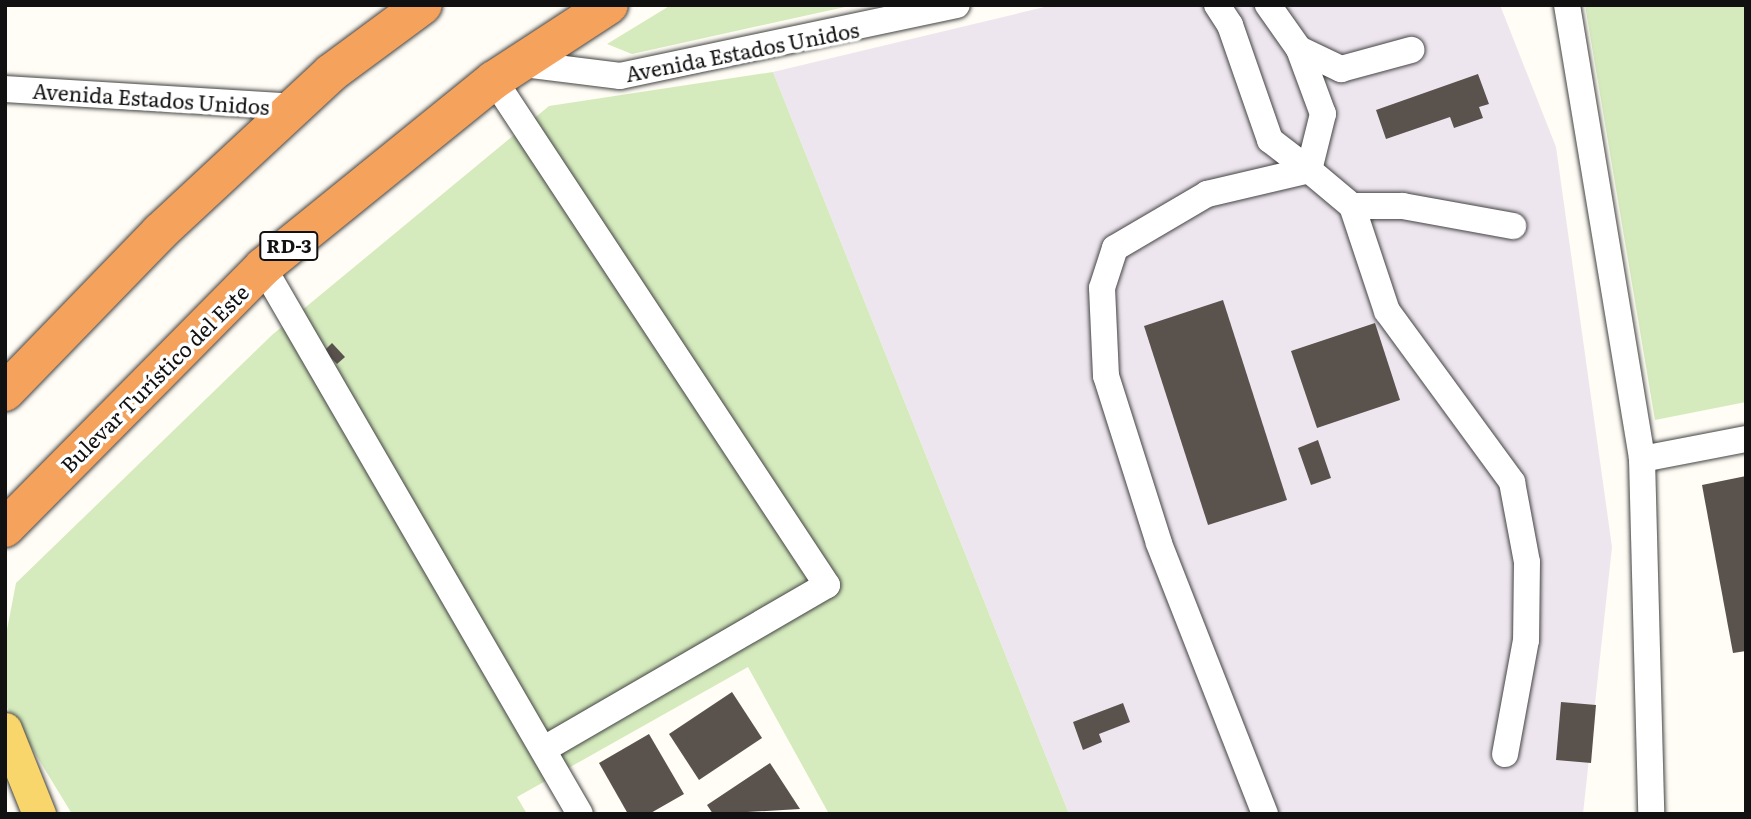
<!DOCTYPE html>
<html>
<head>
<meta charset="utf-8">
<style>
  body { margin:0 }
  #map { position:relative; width:1751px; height:819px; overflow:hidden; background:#fffdf5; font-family:Literata,serif }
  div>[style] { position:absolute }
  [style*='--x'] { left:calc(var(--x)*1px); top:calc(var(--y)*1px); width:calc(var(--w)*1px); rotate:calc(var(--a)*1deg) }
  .industrial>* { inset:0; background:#eee6ef }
  .green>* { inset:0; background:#d5ebbd }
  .building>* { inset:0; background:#5a524d }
  .roads { filter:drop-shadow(0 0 2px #444) drop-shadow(0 0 2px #444) }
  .minor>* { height:26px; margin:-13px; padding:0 13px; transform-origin:13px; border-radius:13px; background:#fff }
  .major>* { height:33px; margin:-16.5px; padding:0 16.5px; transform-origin:16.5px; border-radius:16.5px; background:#f9d66b }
  .highway>* { height:38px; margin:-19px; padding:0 19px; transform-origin:19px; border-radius:19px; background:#f5a25d }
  span { translate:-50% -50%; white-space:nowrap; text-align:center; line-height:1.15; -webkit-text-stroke:7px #fff; paint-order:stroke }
  .shield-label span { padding:2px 5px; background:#fff; border:2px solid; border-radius:5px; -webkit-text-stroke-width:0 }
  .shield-label { font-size:19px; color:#111; font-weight:700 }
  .street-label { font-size:21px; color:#111 }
  .frame { position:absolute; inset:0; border:7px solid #111; pointer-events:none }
</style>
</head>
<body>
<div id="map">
  <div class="industrial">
    <div style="clip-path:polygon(1053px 5px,1500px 5px,1556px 147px,1612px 547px,1583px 814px,1069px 814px,773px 72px)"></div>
  </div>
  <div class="green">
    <div style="clip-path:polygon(671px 5px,854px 5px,632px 54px,607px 44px)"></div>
    <div style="clip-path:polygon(1585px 5px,1746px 5px,1746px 402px,1655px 420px)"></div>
    <div style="clip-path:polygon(773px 72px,1069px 814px,829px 814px,748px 667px,517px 797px,527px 814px,72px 814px,5px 704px,5px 640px,16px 583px,272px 335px,549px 106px)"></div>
  </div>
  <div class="building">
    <div style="clip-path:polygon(1478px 74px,1489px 104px,1479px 107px,1483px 118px,1454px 128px,1450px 117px,1386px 139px,1376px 110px)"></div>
    <div style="clip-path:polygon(1223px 300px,1287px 500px,1208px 525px,1144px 326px)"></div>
    <div style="clip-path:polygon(1375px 323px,1400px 400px,1317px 428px,1291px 351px)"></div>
    <div style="clip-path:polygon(332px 343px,345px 357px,337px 364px,324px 351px)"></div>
    <div style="clip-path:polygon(1318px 440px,1331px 478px,1311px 485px,1298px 448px)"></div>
    <div style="clip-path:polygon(1746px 476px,1746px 651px,1733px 653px,1702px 485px)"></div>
    <div style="clip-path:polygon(732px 692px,762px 738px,699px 780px,669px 734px)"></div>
    <div style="clip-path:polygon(1561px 702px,1596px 705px,1591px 763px,1556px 760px)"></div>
    <div style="clip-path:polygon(1123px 703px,1130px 722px,1099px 734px,1102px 742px,1083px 750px,1073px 722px)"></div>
    <div style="clip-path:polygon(649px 734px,684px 794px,649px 814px,628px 814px,599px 763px)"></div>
    <div style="clip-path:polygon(770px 763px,800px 809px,713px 814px,707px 805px)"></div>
  </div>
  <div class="roads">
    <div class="minor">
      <div style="--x:1217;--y:5;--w:24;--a:57"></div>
      <div style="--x:1230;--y:25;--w:122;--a:70.8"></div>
      <div style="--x:1270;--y:140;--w:49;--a:37.6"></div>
      <div style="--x:1309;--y:170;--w:58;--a:-76"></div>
      <div style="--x:1323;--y:114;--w:69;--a:-110.3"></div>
      <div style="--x:1299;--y:49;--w:54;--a:-125.2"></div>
      <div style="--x:1567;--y:5;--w:460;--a:80.6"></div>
      <div style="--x:1642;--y:459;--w:355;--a:88.5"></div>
      <div style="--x:1299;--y:49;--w:47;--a:25.5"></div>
      <div style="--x:1341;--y:69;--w:73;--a:-15.2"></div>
      <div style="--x:524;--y:64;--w:97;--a:7.1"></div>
      <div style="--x:620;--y:76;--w:344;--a:-11.9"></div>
      <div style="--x:494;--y:80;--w:605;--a:56.6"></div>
      <div style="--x:827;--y:585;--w:327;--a:149.9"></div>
      <div style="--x:5;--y:89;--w:292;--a:3.5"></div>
      <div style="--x:1352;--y:206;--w:51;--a:0"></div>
      <div style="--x:1403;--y:206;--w:112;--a:10.3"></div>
      <div style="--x:263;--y:267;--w:632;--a:59.91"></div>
      <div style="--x:1642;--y:459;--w:106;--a:-10.9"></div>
      <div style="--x:1265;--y:814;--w:291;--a:-111.4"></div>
      <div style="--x:1159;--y:543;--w:175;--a:-107.6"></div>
      <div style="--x:1106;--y:376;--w:88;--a:-92.6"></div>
      <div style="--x:1102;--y:288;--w:42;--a:-72"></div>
      <div style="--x:1115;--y:248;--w:107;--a:-30.4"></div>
      <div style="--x:1207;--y:194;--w:105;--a:-13.2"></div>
      <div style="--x:1309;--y:170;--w:56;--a:39.9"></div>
      <div style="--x:1352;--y:206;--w:111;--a:71.6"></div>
      <div style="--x:1387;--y:311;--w:212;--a:53.8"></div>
      <div style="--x:1512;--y:482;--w:81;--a:79.4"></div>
      <div style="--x:1527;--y:562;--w:78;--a:90.7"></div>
      <div style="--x:1526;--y:640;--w:116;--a:100.4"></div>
    </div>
    <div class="major">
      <div style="--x:5;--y:729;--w:92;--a:68.2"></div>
    </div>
    <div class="highway">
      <div style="--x:5;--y:392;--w:223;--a:-45.9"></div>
      <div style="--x:160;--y:232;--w:233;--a:-42.9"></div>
      <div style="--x:331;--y:73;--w:114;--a:-36.5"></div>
      <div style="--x:5;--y:528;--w:367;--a:-45.3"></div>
      <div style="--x:263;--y:267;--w:297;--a:-39"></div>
      <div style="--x:494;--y:80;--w:137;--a:-33.1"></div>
    </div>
  </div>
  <div class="shield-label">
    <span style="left:289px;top:246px">RD-3</span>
  </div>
  <div class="street-label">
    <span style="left:742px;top:51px;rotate:-11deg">Avenida Estados Unidos</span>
    <span style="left:151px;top:98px;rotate:4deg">Avenida Estados Unidos</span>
    <span style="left:154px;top:378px;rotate:-45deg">Bulevar Turístico del Este</span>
  </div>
  <div class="frame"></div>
</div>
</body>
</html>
